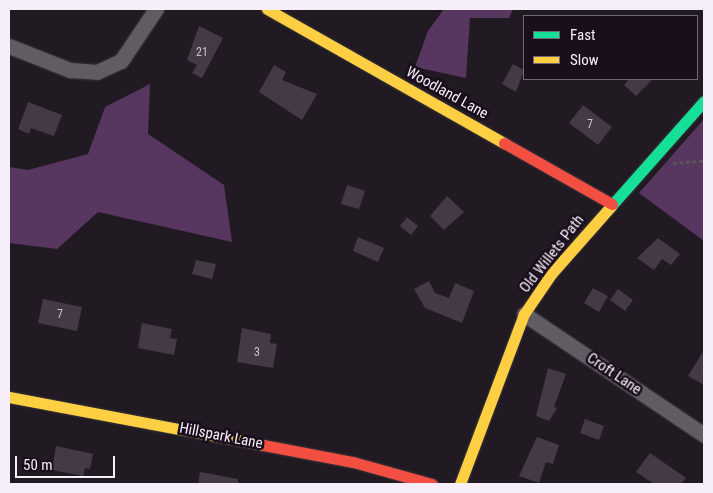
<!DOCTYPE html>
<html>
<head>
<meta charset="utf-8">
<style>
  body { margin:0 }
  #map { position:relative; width:713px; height:493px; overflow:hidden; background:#211a22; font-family:"Roboto Condensed",sans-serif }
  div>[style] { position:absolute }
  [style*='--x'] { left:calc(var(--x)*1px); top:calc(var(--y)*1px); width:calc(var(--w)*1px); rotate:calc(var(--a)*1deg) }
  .forest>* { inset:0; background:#57365f }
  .building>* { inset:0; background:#443a46 }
  .path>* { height:2.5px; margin-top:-1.25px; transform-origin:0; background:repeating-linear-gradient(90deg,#585359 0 4px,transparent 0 6.5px) }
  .roads { filter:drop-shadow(0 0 1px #383439) drop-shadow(0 0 1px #383439) }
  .street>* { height:15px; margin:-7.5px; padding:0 7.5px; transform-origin:7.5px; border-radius:7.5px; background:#615b63 }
  .fast>* { height:11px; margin:-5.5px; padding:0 5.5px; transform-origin:5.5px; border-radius:5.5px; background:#16e098 }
  .slow>* { height:11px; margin:-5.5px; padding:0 5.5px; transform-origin:5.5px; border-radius:5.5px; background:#ffcf43 }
  .jam>* { height:11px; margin:-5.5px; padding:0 5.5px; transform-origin:5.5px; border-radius:5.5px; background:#f24e42 }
  span { translate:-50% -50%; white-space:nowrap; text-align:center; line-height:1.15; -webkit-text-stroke:5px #190e1c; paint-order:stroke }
  .number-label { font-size:12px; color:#cac1cc }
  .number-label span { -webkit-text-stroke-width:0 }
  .street-label { font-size:15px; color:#f6eef8 }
  .frame { position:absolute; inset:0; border:10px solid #f6eef8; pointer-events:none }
  .legend { position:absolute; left:523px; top:15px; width:175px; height:65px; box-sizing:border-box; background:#190e1c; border:1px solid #716874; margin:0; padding:6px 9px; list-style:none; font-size:15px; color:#f6eef8 }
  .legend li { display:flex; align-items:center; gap:10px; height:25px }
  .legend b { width:25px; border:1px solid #716874 }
  .scale { position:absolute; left:15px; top:456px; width:100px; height:22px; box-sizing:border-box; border:2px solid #f6eef8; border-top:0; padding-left:6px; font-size:15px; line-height:18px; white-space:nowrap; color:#f6eef8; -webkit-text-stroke:4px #190e1c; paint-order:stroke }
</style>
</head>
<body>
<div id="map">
  <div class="forest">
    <div style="clip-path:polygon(444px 9px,513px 9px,509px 18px,470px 18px,466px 78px,415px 67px,428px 31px)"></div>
    <div style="clip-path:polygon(150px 84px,148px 134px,224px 185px,232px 242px,98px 212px,57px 249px,9px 243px,9px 167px,28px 170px,88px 154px,105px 107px)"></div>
    <div style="clip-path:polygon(704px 119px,704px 241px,639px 193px)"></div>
  </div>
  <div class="building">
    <div style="clip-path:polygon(199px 26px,223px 38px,202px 78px,192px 73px,197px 65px,187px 60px)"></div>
    <div style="clip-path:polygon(513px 64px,524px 70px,516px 92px,502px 84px)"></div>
    <div style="clip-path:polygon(274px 65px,286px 72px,282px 80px,317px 94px,302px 120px,259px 92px)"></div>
    <div style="clip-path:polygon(629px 79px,653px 79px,636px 96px,624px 85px)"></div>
    <div style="clip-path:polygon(28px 102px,62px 115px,54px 136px,31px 128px,29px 134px,18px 129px)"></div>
    <div style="clip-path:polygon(583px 105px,612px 127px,598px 145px,569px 123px)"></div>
    <div style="clip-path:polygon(347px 185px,365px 191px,359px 209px,341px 204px)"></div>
    <div style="clip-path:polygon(447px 196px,464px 212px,444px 230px,430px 216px)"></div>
    <div style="clip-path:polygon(407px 217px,418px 226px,411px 235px,400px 226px)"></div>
    <div style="clip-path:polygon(358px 237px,384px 248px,378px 262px,353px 251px)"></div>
    <div style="clip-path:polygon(658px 238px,680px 254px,671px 265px,662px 259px,654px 270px,637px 258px)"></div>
    <div style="clip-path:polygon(196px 260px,216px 264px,212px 279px,192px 274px)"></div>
    <div style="clip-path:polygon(429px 281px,435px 293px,449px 298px,455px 283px,474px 291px,462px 323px,425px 308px,414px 289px)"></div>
    <div style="clip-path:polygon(593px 288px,608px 296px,599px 312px,584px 303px)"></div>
    <div style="clip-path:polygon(618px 289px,633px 300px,625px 311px,610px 300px)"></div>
    <div style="clip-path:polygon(43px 299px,82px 307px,77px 331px,38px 323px)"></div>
    <div style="clip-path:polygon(142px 323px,172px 329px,170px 338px,177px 339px,174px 355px,138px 348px)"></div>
    <div style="clip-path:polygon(242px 328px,271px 334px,270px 343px,277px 344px,273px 368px,237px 362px)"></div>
    <div style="clip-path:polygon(704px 350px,704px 385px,688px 376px)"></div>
    <div style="clip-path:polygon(548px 368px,566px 374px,554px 407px,557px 408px,549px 421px,536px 416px)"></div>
    <div style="clip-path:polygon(585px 419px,604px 426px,599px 440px,580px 433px)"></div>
    <div style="clip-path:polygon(537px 437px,559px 445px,553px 464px,546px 462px,539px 483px,519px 476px)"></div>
    <div style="clip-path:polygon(56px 446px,93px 454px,90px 469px,85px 468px,83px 476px,52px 470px)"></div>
    <div style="clip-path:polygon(650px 453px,686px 478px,681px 484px,654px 484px,636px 472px)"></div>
    <div style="clip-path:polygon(200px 472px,238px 479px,238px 484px,198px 484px)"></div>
  </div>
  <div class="path">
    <div style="--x:673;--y:163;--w:31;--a:-4"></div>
  </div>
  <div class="roads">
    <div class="street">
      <div style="--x:9;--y:46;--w:66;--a:21.5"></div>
      <div style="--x:70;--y:70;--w:27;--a:4"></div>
      <div style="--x:97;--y:72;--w:26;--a:-25"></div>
      <div style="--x:121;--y:61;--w:63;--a:-56.1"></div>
      <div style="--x:524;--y:314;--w:217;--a:33.9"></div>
    </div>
    <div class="fast">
      <div style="--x:611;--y:206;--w:140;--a:-48.5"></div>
    </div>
    <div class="slow">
      <div style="--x:267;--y:9;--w:272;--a:29.5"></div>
      <div style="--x:9;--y:397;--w:258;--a:10.7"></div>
      <div style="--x:460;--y:484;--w:182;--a:-69.4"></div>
      <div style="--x:524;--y:314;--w:50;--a:-55.7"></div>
      <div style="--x:552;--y:273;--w:89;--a:-48.6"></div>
    </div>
    <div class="jam">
      <div style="--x:504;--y:143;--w:124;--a:29.5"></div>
      <div style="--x:263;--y:445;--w:92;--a:10.7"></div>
      <div style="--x:353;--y:462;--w:82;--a:15.6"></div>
    </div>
  </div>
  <div class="number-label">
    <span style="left:202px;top:53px">21</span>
    <span style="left:590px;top:125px">7</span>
    <span style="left:60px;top:315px">7</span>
    <span style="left:257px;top:353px">3</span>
  </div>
  <div class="street-label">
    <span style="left:447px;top:93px;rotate:29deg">Woodland Lane</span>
    <span style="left:552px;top:254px;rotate:-52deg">Old Willets Path</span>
    <span style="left:614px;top:374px;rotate:34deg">Croft Lane</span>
    <span style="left:221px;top:436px;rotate:11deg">Hillspark Lane</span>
  </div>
  <div class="frame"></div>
  <ul class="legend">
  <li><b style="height:6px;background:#16e098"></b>Fast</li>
  <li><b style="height:6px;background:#ffcf43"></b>Slow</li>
  </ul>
  <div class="scale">50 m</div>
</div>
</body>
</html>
